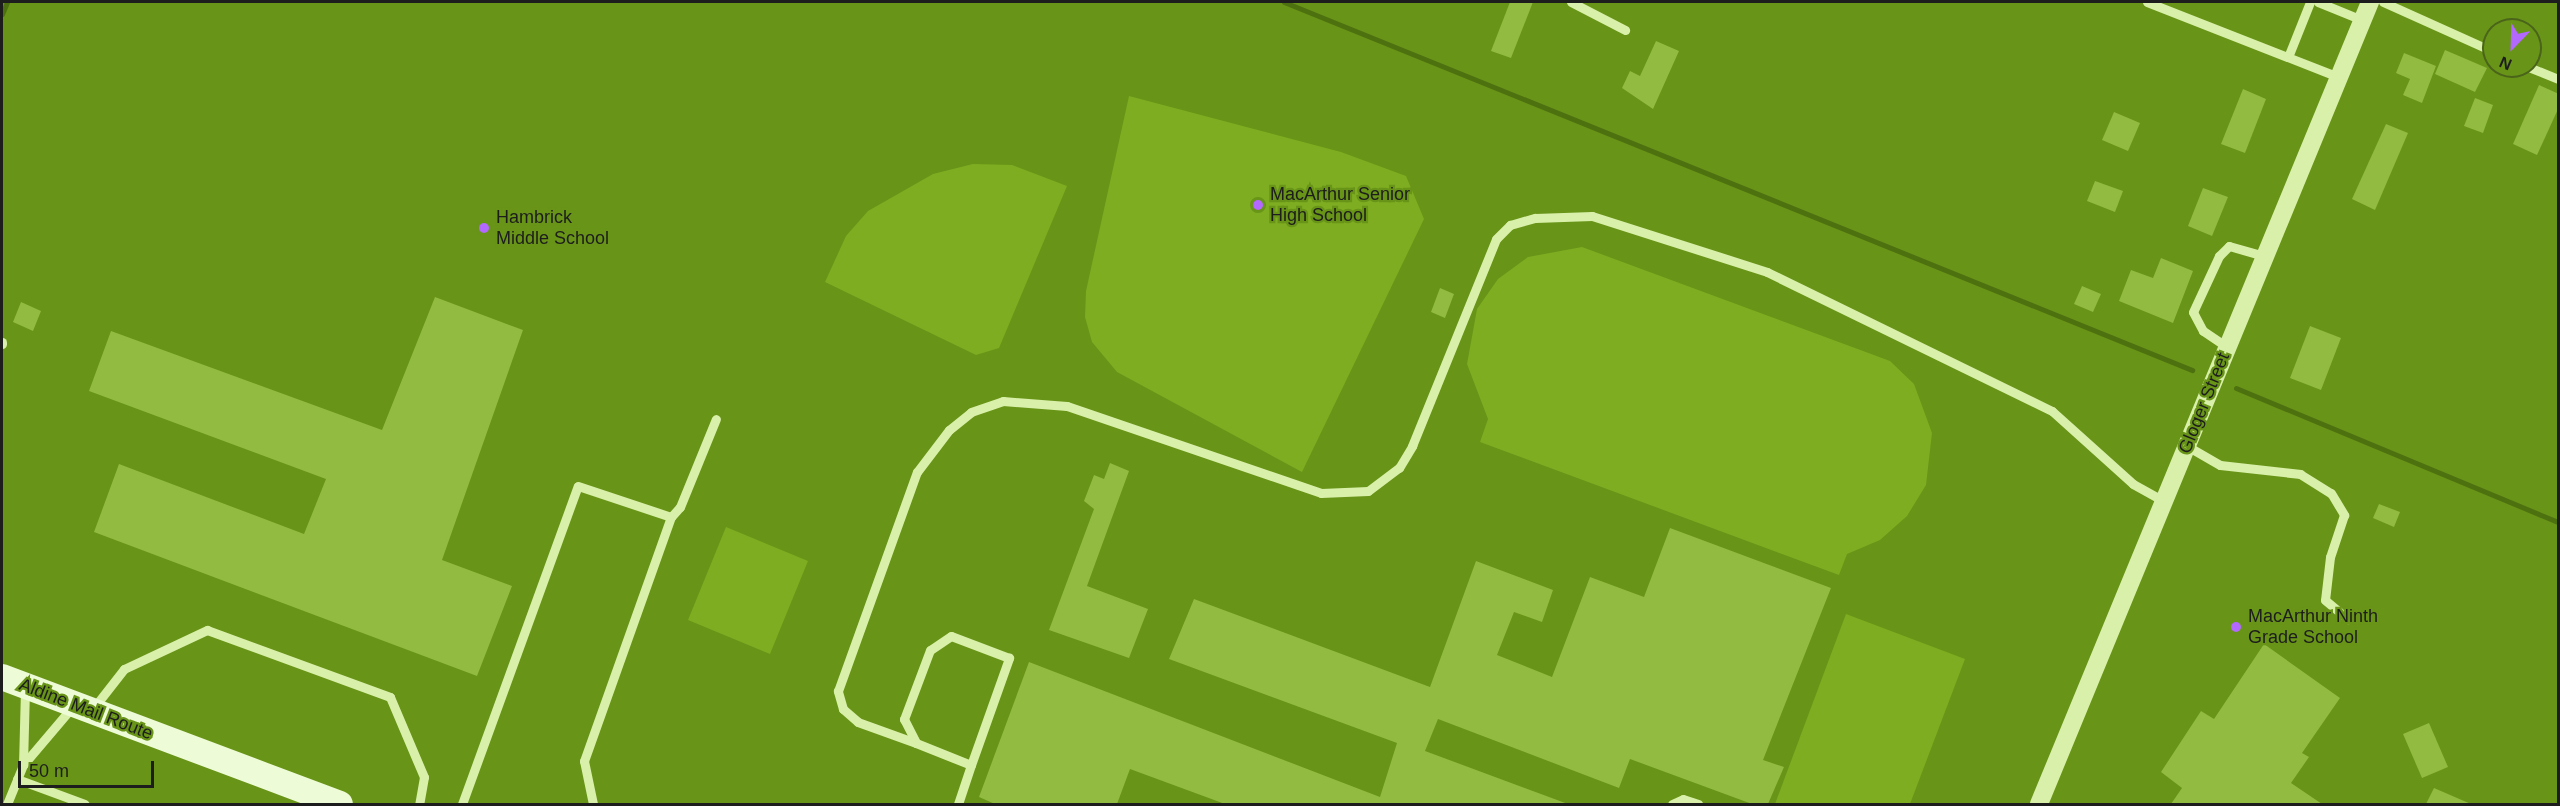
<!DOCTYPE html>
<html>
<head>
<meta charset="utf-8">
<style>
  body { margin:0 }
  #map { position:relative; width:2560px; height:806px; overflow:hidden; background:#689418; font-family:Helvetica,sans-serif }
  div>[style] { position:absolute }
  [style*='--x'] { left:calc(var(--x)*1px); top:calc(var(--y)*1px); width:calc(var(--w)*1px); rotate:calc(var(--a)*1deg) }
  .green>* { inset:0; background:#7ead21 }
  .stream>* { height:5px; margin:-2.5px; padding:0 2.5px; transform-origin:2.5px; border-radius:2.5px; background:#4e7110 }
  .building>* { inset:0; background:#91bb41 }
  .lane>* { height:9px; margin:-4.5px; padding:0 4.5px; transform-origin:4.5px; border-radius:4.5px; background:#d8f0a9 }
  .street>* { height:18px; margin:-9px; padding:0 9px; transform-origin:9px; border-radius:9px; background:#d8f0a9 }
  .secondary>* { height:26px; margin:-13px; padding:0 13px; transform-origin:13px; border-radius:13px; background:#eefbd7 }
  .dots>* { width:16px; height:16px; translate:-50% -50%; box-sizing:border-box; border:3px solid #689418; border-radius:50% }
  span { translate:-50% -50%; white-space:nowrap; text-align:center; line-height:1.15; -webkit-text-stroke:4.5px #689418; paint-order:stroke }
  .poi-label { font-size:18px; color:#1d1d1d }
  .left { translate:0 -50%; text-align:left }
  .street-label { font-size:18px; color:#1d1d1d }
  .frame { position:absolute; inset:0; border:3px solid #1d1d1d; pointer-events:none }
  .north { position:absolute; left:2482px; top:18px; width:60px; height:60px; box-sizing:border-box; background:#689418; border:2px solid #4a641a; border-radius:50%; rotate:203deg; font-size:16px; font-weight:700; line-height:24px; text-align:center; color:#1d1d1d }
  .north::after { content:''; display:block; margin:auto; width:21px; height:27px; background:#b368ff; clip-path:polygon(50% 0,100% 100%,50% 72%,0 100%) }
  .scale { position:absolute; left:18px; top:761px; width:136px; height:27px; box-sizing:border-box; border:3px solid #1d1d1d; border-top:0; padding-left:8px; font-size:18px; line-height:21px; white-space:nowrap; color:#1d1d1d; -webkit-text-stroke:4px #689418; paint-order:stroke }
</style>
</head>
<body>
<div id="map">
  <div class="green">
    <div style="clip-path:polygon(1129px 96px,1341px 152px,1406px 176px,1424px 219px,1302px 472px,1117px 372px,1092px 342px,1085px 317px,1086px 291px)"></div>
    <div style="clip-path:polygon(973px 164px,1012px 165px,1067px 186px,999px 348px,976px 355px,825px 282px,846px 236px,868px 211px,933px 174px)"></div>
    <div style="clip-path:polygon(1582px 247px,1890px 361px,1914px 384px,1932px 433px,1926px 485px,1907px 516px,1880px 540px,1847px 554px,1839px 575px,1480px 442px,1488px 419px,1467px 364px,1477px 309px,1498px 279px,1528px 257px)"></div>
    <div style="clip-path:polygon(726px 527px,808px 561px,770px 654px,688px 620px)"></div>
    <div style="clip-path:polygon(1846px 614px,1965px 659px,1910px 804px,1775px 804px)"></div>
  </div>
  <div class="stream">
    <div style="--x:1284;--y:2;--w:980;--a:22.06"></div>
    <div style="--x:2;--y:14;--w:13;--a:-67"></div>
    <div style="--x:2236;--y:388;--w:349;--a:22.6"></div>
  </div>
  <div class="building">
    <div style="clip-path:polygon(1510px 2px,1533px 2px,1511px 58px,1491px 51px)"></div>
    <div style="clip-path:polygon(1656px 41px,1679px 51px,1653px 109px,1622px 88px,1630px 71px,1640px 76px)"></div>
    <div style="clip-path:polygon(2445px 50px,2487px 68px,2475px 92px,2435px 74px)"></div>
    <div style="clip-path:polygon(2404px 53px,2436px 66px,2422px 103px,2403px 95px,2410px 79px,2396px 73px)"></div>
    <div style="clip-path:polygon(2539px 85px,2559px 94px,2559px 107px,2537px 155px,2513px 144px)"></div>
    <div style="clip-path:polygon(2243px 89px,2266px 99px,2245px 153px,2221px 144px)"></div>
    <div style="clip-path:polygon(2475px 98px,2493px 105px,2483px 133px,2464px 126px)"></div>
    <div style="clip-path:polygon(2114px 112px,2140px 123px,2128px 151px,2102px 140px)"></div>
    <div style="clip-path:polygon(2386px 124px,2408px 133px,2375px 210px,2352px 199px)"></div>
    <div style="clip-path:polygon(2095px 181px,2123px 191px,2115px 212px,2087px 201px)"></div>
    <div style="clip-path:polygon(2203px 188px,2228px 197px,2212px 236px,2188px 226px)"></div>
    <div style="clip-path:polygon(2161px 258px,2193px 271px,2173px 323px,2119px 301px,2131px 270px,2153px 278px)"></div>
    <div style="clip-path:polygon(2082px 286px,2101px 294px,2093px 312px,2074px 304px)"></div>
    <div style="clip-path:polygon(1440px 288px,1454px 294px,1445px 318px,1431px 312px)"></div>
    <div style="clip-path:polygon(435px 297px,523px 330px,442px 560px,512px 586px,477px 676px,94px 532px,119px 464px,304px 534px,326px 479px,89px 391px,111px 331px,382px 430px)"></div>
    <div style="clip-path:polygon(21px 302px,41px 311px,33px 331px,13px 322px)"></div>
    <div style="clip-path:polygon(2310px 326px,2341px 338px,2321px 390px,2290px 378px)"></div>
    <div style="clip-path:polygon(1110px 463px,1129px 471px,1087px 586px,1148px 609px,1129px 658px,1049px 630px,1094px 509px,1084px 501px,1094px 475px,1104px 479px)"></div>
    <div style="clip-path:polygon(2379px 504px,2400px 512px,2394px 527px,2373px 518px)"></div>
    <div style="clip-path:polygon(1670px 528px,1831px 588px,1763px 760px,1784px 767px,1768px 804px,1752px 804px,1630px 759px,1619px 788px,1438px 719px,1425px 751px,1568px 804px,1225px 804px,1130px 769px,1117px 804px,995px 804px,979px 797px,1029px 662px,1380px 797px,1397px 743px,1169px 659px,1194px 599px,1430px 687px,1476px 561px,1553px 590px,1542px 622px,1514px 612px,1497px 655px,1552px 677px,1590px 577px,1644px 597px)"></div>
    <div style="clip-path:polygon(2264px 644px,2340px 698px,2302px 753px,2309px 757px,2291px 783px,2322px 804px,2171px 804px,2182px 788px,2161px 772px,2201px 711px,2214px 719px)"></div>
    <div style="clip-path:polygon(2429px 723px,2448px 767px,2422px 778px,2403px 734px)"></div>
    <div style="clip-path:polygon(2434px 788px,2471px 804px,2426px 804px)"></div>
  </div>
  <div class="lane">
    <div style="--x:1571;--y:2;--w:61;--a:27.4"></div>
    <div style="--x:2147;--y:2;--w:205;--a:21.4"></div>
    <div style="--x:2318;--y:2;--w:48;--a:22.2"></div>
    <div style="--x:2383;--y:2;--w:122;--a:24.2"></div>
    <div style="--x:2288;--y:57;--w:59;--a:-68.2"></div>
    <div style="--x:2526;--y:66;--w:35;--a:22"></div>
    <div style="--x:2;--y:344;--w:2;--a:-90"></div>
    <div style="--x:2227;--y:347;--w:29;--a:-146"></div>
    <div style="--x:2203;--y:331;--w:21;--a:-118"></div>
    <div style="--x:2193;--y:312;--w:62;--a:-65.1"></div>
    <div style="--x:2219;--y:256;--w:14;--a:-45"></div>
    <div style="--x:2229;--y:246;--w:37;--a:16"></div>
    <div style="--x:2187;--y:446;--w:38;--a:30"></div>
    <div style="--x:2220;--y:465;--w:81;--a:6.4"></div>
    <div style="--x:2300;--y:474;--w:36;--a:32"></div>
    <div style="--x:2331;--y:493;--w:26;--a:59"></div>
    <div style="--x:2344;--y:515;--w:44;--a:108.4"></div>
    <div style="--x:2330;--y:557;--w:43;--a:96.6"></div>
    <div style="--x:2325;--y:600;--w:30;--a:40"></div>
    <div style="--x:92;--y:710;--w:52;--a:-52"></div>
    <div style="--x:124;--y:669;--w:92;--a:-25.2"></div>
    <div style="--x:207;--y:630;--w:195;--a:20.1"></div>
    <div style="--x:390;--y:697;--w:87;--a:67"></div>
    <div style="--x:424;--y:777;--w:27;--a:100"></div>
    <div style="--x:916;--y:743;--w:62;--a:-160.1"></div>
    <div style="--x:858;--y:722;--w:20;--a:-139"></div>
    <div style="--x:843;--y:709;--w:19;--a:-106"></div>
    <div style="--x:838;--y:691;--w:233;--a:-70.2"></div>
    <div style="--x:917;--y:472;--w:53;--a:-52.7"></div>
    <div style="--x:949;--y:430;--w:28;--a:-39"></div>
    <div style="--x:971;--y:412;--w:34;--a:-19"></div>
    <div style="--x:1003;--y:401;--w:64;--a:4.5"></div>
    <div style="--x:1067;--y:406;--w:268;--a:18.9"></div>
    <div style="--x:1321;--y:493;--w:47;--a:-2.4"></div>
    <div style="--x:1368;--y:491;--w:39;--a:-37"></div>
    <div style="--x:1399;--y:468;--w:26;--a:-59"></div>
    <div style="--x:1412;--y:446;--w:223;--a:-67.9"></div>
    <div style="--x:1496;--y:239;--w:20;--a:-45"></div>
    <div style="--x:1510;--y:225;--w:26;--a:-16"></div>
    <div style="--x:1535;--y:218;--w:57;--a:-2"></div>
    <div style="--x:1592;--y:216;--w:184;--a:17.7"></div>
    <div style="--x:1767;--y:272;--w:317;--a:26"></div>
    <div style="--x:2052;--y:411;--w:109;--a:42"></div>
    <div style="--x:2133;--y:484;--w:35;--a:29"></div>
    <div style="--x:23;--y:765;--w:77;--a:-88.5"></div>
    <div style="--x:17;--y:779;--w:72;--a:20.2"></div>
    <div style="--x:7;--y:804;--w:42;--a:-67.7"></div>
    <div style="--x:23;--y:765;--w:77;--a:-49.7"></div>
    <div style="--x:462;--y:804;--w:338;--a:-70"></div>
    <div style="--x:578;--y:486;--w:98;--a:18.4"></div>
    <div style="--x:593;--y:804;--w:44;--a:-101.8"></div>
    <div style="--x:584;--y:761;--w:259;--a:-70.4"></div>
    <div style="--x:671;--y:517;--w:13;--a:-48"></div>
    <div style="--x:680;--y:507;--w:95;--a:-67.8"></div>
    <div style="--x:958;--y:804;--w:41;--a:-71.6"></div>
    <div style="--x:971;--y:765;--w:114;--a:-70.4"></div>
    <div style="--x:1009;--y:658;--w:62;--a:-159.2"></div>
    <div style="--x:951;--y:636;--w:25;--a:146"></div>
    <div style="--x:930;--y:650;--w:74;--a:110.6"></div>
    <div style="--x:904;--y:719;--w:27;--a:63"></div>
    <div style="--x:916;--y:743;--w:59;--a:21.8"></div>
    <div style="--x:1672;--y:804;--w:12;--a:-24"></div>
    <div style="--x:1683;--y:799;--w:16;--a:18"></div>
  </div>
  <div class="street">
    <div style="--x:2039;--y:804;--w:868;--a:-67.57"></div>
  </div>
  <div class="secondary">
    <div style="--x:2;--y:677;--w:361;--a:20.6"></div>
  </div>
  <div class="dots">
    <div style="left:1258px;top:205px;background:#b368ff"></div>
    <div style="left:484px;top:228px;background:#b368ff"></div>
    <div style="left:2236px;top:627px;background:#b368ff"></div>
  </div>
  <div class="poi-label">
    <span class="left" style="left:1270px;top:205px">MacArthur Senior<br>High School</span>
    <span class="left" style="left:496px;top:228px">Hambrick<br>Middle School</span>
    <span class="left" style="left:2248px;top:627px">MacArthur Ninth<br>Grade School</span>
  </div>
  <div class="street-label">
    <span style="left:2204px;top:403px;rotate:-68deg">Gloger Street</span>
    <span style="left:86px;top:709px;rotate:21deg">Aldine Mail Route</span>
  </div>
  <div class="frame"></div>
  <div class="north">N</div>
  <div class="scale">50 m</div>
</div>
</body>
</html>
